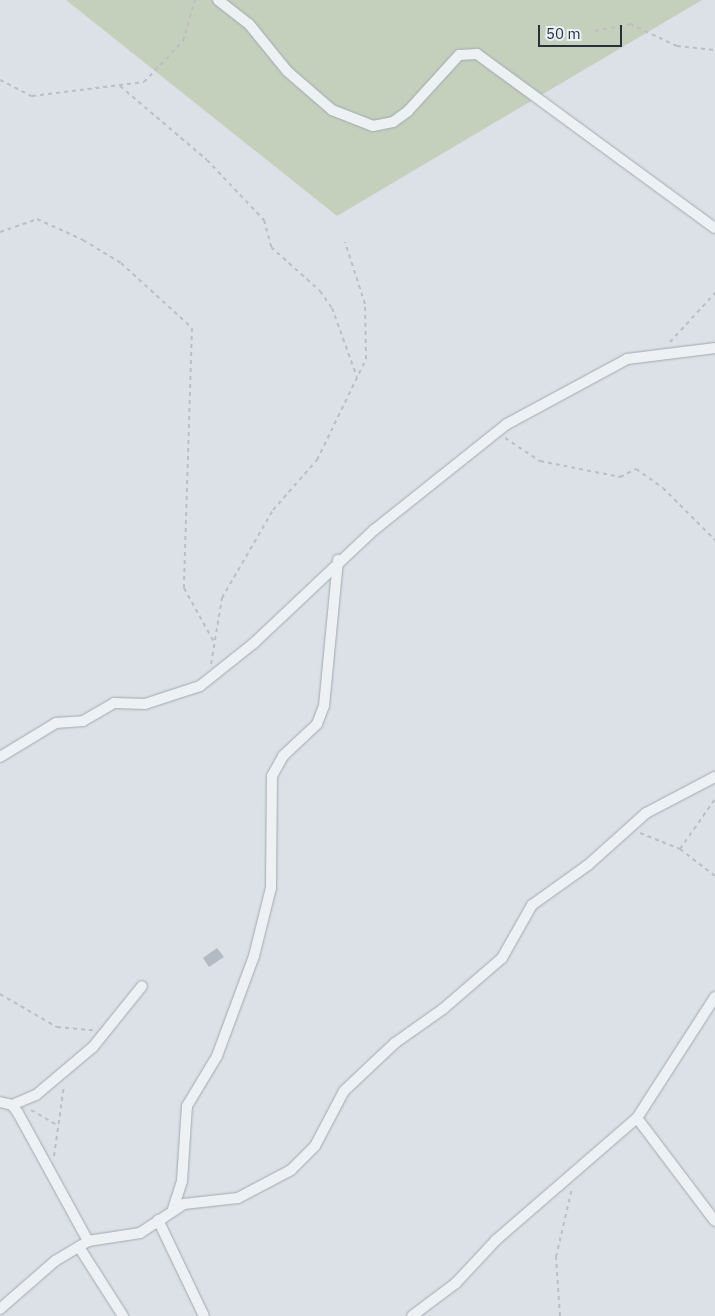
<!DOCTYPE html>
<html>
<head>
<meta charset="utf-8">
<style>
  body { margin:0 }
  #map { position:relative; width:715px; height:1316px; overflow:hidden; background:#dbe1e6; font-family:"IBM Plex Sans",sans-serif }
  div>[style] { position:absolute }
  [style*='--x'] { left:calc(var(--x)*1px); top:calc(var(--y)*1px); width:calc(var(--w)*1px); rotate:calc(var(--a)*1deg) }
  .green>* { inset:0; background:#c4d0bc }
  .building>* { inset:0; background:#b2bbc3 }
  .path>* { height:2px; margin-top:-1px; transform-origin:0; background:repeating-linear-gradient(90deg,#babfc4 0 4px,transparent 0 8px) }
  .roads { filter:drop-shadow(0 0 1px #a1a9b0) drop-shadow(0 0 1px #a1a9b0) }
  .street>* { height:10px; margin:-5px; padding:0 5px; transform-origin:5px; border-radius:5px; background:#eef1f4 }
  span { translate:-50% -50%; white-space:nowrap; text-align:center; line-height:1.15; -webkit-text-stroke:4px #eaf0f4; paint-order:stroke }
  .scale { position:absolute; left:538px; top:25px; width:84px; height:22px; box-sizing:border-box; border:2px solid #25313c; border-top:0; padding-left:6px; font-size:15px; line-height:18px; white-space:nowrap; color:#25313c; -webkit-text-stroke:4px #eaf0f4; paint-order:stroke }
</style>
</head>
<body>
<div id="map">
  <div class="green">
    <div style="clip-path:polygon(66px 0,702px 0,337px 216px)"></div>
  </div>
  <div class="building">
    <div style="clip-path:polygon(217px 948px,224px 957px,209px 967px,203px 958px)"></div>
  </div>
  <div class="path">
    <div style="--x:595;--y:31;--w:36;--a:-11"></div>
    <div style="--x:630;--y:24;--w:52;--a:25.1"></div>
    <div style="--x:677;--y:46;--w:38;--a:6"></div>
    <div style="--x:0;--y:80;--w:36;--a:27"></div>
    <div style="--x:32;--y:96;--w:113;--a:-7.1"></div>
    <div style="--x:144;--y:82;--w:57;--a:-46.4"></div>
    <div style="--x:183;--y:41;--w:43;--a:-73.7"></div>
    <div style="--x:120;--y:86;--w:114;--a:40.4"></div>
    <div style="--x:207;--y:160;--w:83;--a:46.5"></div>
    <div style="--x:264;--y:220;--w:28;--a:75"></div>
    <div style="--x:271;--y:247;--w:66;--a:41.9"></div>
    <div style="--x:320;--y:291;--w:21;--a:55"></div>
    <div style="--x:332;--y:308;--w:73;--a:70.1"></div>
    <div style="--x:0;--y:232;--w:39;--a:-19"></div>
    <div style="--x:37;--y:219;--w:51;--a:24.5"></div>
    <div style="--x:83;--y:240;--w:44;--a:31.2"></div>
    <div style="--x:121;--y:263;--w:96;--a:42.5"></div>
    <div style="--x:192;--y:328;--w:260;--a:91.8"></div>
    <div style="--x:184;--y:588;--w:60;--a:60.9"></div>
    <div style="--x:670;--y:342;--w:67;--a:-47.4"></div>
    <div style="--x:505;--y:438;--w:42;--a:33.3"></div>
    <div style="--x:540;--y:461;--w:82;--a:11.3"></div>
    <div style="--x:620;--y:477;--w:18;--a:-27"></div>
    <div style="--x:636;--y:469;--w:33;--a:35"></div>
    <div style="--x:663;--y:488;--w:74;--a:45"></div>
    <div style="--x:211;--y:664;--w:67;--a:-80.5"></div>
    <div style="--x:222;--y:598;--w:102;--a:-59.9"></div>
    <div style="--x:273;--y:510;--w:67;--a:-48.7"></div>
    <div style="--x:317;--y:460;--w:112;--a:-64.1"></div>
    <div style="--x:366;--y:359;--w:55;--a:-91"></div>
    <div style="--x:365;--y:304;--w:65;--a:-107.9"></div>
    <div style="--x:640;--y:833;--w:43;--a:21.8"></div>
    <div style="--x:680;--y:849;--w:44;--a:37.6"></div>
    <div style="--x:680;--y:849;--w:61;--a:-55"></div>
    <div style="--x:0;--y:994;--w:66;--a:30.1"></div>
    <div style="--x:57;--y:1027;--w:36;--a:5"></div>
    <div style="--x:31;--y:1110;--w:32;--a:30"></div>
    <div style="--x:54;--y:1156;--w:71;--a:-81.9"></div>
    <div style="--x:560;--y:1316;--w:59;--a:-93.9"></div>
    <div style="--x:556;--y:1257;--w:71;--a:-76.9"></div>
  </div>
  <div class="roads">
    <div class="street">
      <div style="--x:218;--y:0;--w:39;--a:38"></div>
      <div style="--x:249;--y:24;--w:60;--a:51"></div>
      <div style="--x:287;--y:71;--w:60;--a:40.9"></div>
      <div style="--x:332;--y:110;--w:44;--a:21.3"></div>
      <div style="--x:373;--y:126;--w:20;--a:-11"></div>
      <div style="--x:393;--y:122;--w:19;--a:-36"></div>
      <div style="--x:408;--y:111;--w:76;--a:-47.7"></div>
      <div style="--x:459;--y:55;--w:18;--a:-3"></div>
      <div style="--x:477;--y:54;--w:295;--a:36.2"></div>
      <div style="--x:0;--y:757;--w:66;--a:-31.3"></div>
      <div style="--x:56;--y:723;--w:27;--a:-4"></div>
      <div style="--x:83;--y:721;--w:36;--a:-30"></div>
      <div style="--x:114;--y:703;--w:31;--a:2"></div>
      <div style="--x:145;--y:704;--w:58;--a:-18.1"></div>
      <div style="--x:200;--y:686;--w:69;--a:-38.5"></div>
      <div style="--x:254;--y:643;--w:165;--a:-43.3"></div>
      <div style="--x:374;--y:530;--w:170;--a:-38.6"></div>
      <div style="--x:507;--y:424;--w:136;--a:-28.4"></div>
      <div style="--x:627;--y:359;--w:89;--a:-7.1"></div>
      <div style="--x:0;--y:1102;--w:12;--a:14"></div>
      <div style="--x:12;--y:1105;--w:10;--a:53"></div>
      <div style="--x:18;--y:1113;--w:146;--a:61.3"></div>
      <div style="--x:12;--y:1105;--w:26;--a:-23"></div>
      <div style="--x:36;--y:1095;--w:75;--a:-40.1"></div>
      <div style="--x:93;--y:1047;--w:78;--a:-51.2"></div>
      <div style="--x:637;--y:1118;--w:129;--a:52.9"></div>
      <div style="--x:173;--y:1209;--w:29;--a:-72"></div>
      <div style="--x:182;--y:1181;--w:75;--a:-86.2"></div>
      <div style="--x:187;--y:1106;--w:58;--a:-59"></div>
      <div style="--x:217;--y:1056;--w:107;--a:-69.7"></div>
      <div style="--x:254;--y:956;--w:70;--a:-76"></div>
      <div style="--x:271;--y:888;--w:112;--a:-89.5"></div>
      <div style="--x:272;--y:776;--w:23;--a:-61"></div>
      <div style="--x:283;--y:756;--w:47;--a:-43.3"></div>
      <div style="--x:317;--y:724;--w:19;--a:-69"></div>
      <div style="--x:324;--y:706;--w:147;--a:-84.5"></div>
      <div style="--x:158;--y:1220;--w:106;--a:64.4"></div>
      <div style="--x:79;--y:1247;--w:82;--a:57.5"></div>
      <div style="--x:0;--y:1309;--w:73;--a:-41.1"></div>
      <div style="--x:55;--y:1261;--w:39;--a:-31"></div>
      <div style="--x:88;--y:1241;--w:53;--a:-8.7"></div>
      <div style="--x:140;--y:1233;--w:53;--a:-33.4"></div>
      <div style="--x:184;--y:1204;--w:54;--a:-6.3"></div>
      <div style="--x:238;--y:1198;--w:60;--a:-27.8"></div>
      <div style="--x:291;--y:1170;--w:34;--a:-45"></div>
      <div style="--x:315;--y:1146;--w:62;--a:-62.2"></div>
      <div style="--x:344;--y:1091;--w:70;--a:-43.3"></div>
      <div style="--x:395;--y:1043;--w:59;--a:-35.3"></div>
      <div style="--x:443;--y:1009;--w:78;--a:-40.8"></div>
      <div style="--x:502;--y:958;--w:61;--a:-60.5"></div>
      <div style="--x:532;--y:905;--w:69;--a:-35.5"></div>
      <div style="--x:588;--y:865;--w:78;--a:-41.9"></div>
      <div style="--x:646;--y:813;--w:78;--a:-27.6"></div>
      <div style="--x:412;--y:1316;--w:55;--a:-36.9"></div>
      <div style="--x:456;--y:1283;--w:59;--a:-47.1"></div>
      <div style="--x:496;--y:1240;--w:186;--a:-40.9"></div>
      <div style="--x:637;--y:1118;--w:144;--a:-57.2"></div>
    </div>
  </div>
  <div class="scale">50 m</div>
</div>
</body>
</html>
